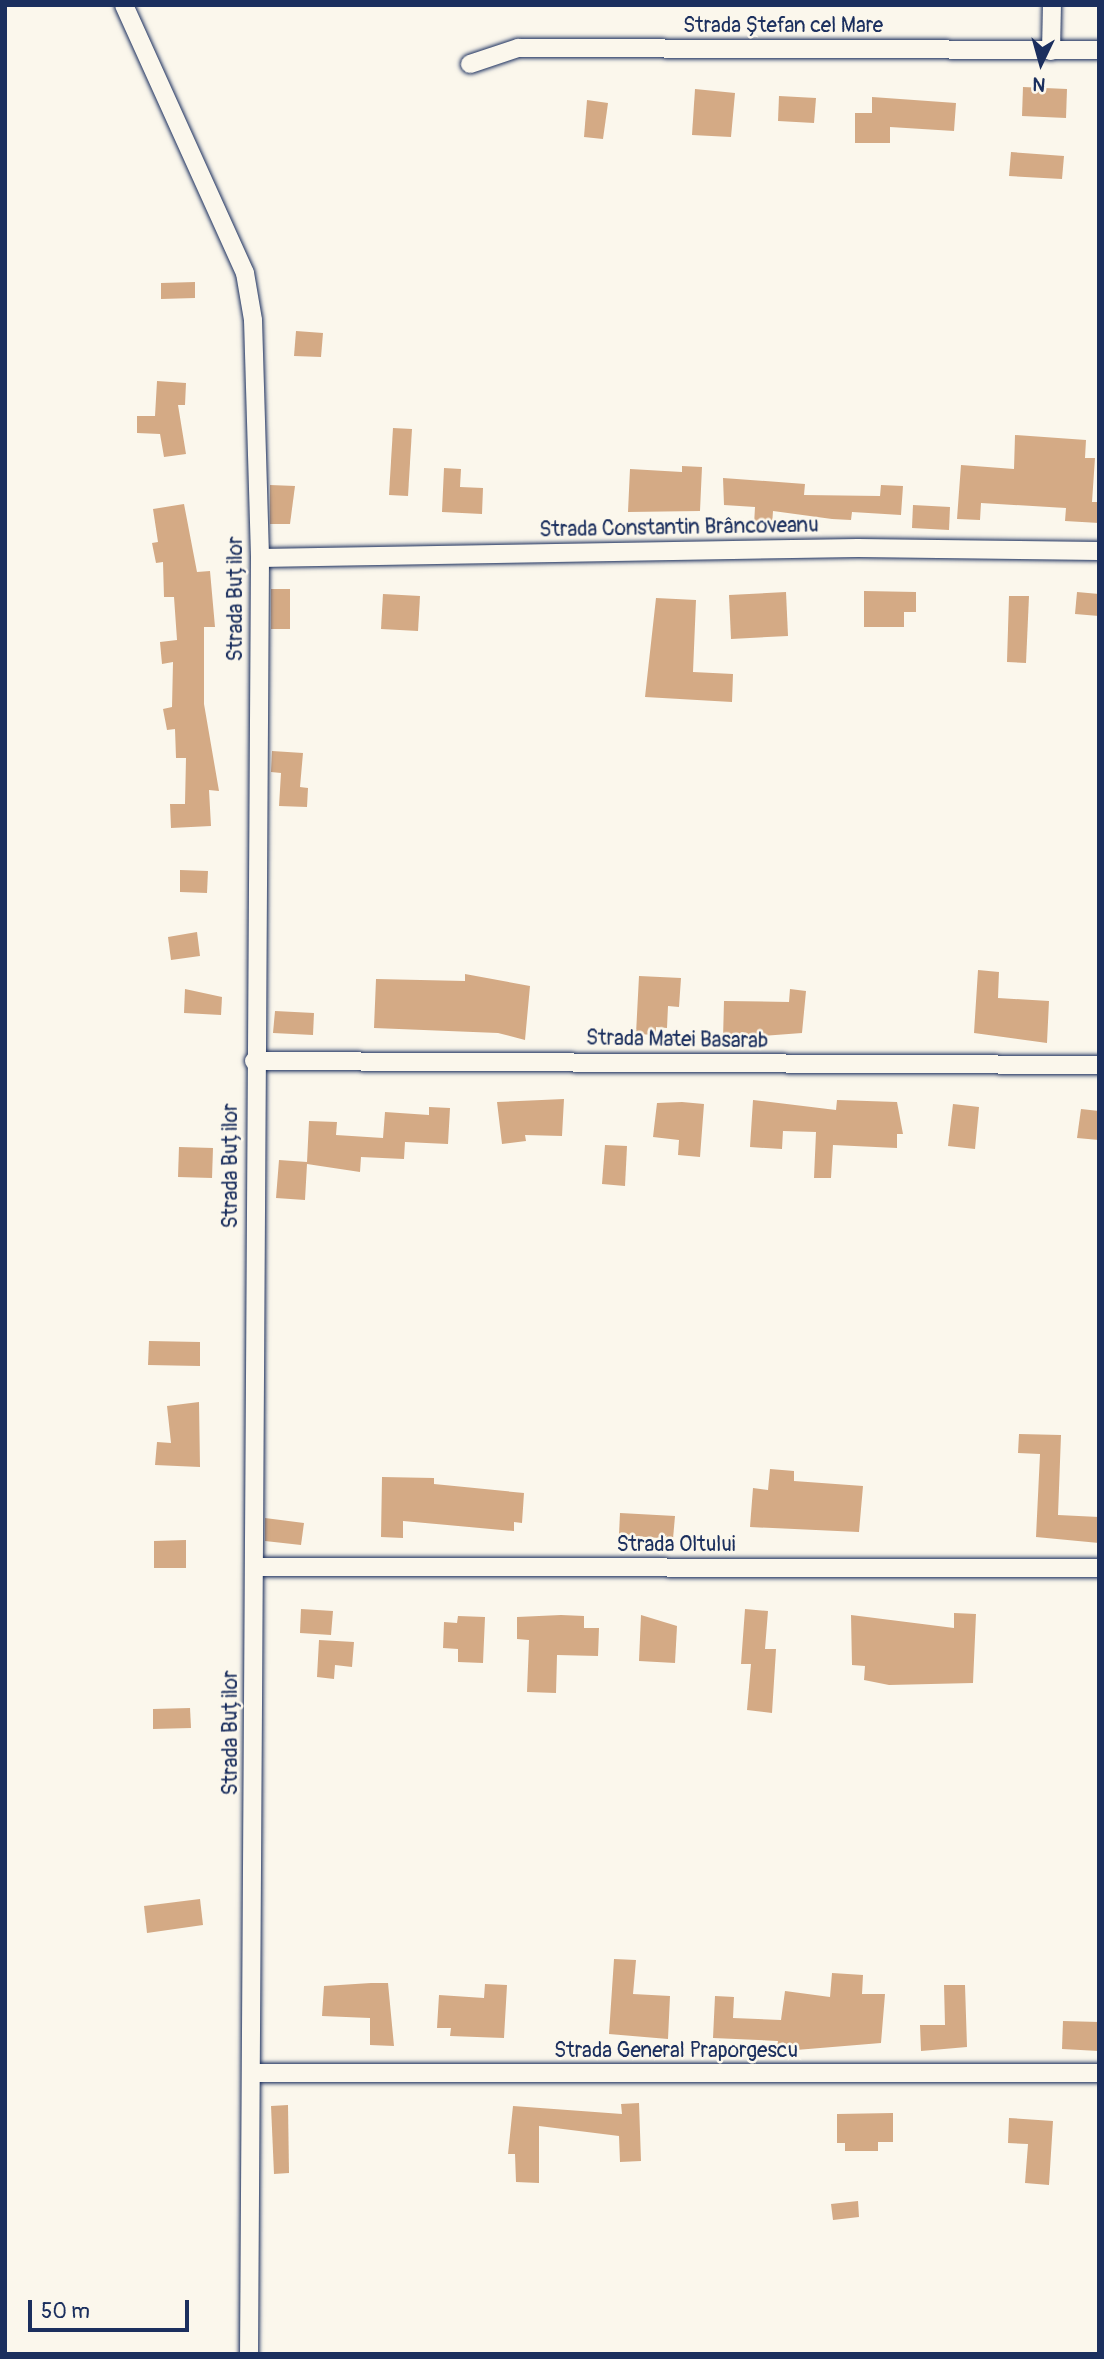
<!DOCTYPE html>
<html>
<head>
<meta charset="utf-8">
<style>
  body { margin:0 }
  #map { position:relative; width:1104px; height:2359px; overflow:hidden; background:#fbf7ec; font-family:Pangolin,sans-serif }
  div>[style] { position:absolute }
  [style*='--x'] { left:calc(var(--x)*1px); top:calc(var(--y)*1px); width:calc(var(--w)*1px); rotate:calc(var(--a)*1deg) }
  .building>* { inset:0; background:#d4aa85 }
  .roads { filter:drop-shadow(0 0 2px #1b2f5e) drop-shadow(0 0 2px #1b2f5e) }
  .minor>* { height:18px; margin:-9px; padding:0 9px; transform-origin:9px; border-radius:9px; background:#fbf7ec }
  span { translate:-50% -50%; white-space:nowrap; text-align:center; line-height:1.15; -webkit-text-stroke:5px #fbf7ec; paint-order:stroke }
  .street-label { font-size:21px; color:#1b2f5e }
  .frame { position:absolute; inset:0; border:7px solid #1b2f5e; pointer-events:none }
  .north { position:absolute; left:1006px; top:28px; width:70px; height:70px; -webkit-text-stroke:5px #fbf7ec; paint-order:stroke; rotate:185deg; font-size:19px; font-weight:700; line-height:28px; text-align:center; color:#1b2f5e }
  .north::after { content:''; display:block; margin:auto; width:24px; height:32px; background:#1b2f5e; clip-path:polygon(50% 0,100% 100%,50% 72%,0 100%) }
  .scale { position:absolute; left:28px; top:2300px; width:161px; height:32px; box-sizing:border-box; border:4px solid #1b2f5e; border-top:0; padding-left:9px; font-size:21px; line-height:24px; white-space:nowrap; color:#1b2f5e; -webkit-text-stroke:5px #fbf7ec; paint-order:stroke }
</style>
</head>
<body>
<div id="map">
  <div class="building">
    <div style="clip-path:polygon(1023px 87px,1067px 89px,1066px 118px,1022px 116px)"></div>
    <div style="clip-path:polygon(695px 89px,735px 93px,731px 137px,692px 135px)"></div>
    <div style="clip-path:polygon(779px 96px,816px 98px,814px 123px,778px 121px)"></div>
    <div style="clip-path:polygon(872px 97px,956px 103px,954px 131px,890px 127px,890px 143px,855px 143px,855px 113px,872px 113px)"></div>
    <div style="clip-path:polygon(587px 100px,608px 103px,603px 139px,584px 137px)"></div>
    <div style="clip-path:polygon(1011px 152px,1064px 156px,1062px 179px,1009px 176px)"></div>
    <div style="clip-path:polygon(195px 282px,195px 298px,161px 299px,161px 283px)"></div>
    <div style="clip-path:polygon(296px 331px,323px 333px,321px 357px,294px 356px)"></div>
    <div style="clip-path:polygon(157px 381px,186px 383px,185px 405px,178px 405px,186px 454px,164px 457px,160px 434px,137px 433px,137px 416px,155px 416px)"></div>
    <div style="clip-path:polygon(393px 428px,412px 429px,408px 496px,389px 495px)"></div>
    <div style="clip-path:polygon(1015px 435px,1086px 440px,1085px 458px,1095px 458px,1092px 502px,1099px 502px,1099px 523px,1065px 521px,1066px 508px,981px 503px,980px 520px,957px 519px,961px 465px,1014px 469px)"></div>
    <div style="clip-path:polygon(682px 466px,702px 467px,700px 511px,628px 512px,630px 469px,682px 472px)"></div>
    <div style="clip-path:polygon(444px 468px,461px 469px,460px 487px,483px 488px,482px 514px,442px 512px)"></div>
    <div style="clip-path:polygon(723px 478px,805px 484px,804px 495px,880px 496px,881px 485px,903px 486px,901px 515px,852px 512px,851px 520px,832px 519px,773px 511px,772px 526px,754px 525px,755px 507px,724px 505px)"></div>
    <div style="clip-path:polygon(270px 485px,295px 486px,290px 524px,270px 524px)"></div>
    <div style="clip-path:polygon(184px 504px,197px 572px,210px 571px,215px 627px,204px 627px,204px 704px,219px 791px,209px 790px,211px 826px,171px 828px,170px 804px,185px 804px,186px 758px,176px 758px,175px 729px,167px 730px,163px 709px,172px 707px,173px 662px,162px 664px,160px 642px,177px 640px,174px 597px,164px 597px,163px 562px,156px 563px,152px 543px,158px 542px,153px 509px)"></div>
    <div style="clip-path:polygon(913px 505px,950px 507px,949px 530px,912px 528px)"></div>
    <div style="clip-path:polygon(271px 589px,290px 589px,290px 629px,271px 629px)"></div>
    <div style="clip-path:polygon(864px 591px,916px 592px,916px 612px,904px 612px,904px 627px,864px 627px)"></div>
    <div style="clip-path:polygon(786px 592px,788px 636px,731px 639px,729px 595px)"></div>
    <div style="clip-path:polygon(1077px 592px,1099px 594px,1099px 616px,1075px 614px)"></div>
    <div style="clip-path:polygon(383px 594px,420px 596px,418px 631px,381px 629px)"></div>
    <div style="clip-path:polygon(1009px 596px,1029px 596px,1026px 663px,1007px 662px)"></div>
    <div style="clip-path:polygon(656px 598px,696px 600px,693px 672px,733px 674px,732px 702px,645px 697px)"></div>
    <div style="clip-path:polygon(272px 751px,303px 753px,300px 787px,308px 788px,307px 807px,279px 806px,281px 773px,271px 772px)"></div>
    <div style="clip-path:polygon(180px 870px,208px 871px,207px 893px,180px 892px)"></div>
    <div style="clip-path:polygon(197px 932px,200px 956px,171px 960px,168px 937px)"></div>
    <div style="clip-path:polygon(978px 970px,999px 972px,998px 998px,1049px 1001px,1047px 1043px,974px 1033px)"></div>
    <div style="clip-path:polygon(465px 974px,530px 986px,525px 1040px,498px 1033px,374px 1028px,376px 979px,465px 981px)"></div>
    <div style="clip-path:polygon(639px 976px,681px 978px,679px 1007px,668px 1006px,667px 1028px,656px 1027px,656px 1035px,636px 1034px)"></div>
    <div style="clip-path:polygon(185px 989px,222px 997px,221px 1015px,184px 1013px)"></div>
    <div style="clip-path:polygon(790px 989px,806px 991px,802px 1033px,723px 1039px,724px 1001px,789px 1002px)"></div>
    <div style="clip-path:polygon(275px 1011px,314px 1013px,313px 1035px,273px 1033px)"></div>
    <div style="clip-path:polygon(564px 1099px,562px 1136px,525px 1135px,526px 1141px,502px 1144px,497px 1102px)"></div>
    <div style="clip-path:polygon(753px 1100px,836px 1110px,837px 1100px,897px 1102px,903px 1134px,897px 1134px,897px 1148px,833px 1145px,831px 1178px,814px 1178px,816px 1132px,783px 1131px,782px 1149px,750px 1147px)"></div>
    <div style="clip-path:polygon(682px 1102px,704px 1104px,700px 1157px,678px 1155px,679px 1140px,653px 1137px,657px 1103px)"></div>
    <div style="clip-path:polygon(953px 1104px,979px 1107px,975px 1149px,948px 1146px)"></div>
    <div style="clip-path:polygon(429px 1107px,450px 1108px,448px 1144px,405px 1142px,404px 1159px,361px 1157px,360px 1172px,307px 1164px,305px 1200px,276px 1198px,279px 1160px,307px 1162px,309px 1121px,337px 1122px,336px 1135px,383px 1138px,385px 1112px,429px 1115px)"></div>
    <div style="clip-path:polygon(1081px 1109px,1099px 1111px,1099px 1140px,1077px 1138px)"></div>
    <div style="clip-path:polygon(605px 1145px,627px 1146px,625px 1186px,602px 1184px)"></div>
    <div style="clip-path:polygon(179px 1147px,213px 1148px,212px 1178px,178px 1177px)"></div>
    <div style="clip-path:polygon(149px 1341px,200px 1342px,200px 1366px,148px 1365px)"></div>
    <div style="clip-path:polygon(199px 1402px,200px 1467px,155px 1465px,157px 1442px,171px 1443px,167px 1406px)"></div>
    <div style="clip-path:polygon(1019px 1434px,1061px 1435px,1058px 1515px,1099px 1517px,1099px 1543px,1036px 1537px,1040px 1454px,1018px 1453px)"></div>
    <div style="clip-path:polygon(770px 1469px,794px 1471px,794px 1481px,863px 1486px,859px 1532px,750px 1527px,753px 1488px,768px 1490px)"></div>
    <div style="clip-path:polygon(382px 1477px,434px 1478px,434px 1484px,524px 1493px,522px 1523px,514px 1522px,514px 1531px,403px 1521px,403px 1538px,381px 1537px)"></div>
    <div style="clip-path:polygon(620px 1513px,675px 1516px,673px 1539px,619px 1535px)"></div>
    <div style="clip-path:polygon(265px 1518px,304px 1523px,301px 1545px,265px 1541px)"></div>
    <div style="clip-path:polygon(186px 1540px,186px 1568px,154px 1568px,154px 1541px)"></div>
    <div style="clip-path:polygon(301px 1609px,333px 1611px,331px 1635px,300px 1633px)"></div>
    <div style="clip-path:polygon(745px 1609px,768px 1611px,765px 1649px,776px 1649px,772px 1713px,747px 1710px,751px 1664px,741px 1664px)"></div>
    <div style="clip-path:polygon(954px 1613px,976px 1614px,973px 1683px,889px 1685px,864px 1680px,865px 1666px,852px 1665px,851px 1615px,954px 1628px)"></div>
    <div style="clip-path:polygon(561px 1615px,584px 1616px,584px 1628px,599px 1628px,598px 1656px,557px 1655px,556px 1693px,527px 1692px,529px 1640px,517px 1639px,517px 1617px)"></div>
    <div style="clip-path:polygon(641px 1615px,677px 1626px,675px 1663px,639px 1661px)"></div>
    <div style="clip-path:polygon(458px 1616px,485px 1617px,483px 1663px,458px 1662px,458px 1649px,443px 1648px,444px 1622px,457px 1623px)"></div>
    <div style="clip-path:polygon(319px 1640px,354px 1642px,352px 1667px,335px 1665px,334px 1679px,317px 1677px)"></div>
    <div style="clip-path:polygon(190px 1708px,191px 1728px,153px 1729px,153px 1709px)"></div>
    <div style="clip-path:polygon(200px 1899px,203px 1925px,147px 1933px,144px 1906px)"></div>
    <div style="clip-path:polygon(614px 1959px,636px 1960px,633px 1994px,670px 1996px,668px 2039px,609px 2034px)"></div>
    <div style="clip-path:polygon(832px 1973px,863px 1975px,862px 1994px,885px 1994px,881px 2043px,796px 2050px,777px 2048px,778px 2041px,713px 2038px,715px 1996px,734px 1997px,733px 2018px,781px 2020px,785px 1991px,830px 1997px)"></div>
    <div style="clip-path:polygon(371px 1983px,388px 1983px,394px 2046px,370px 2045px,370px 2018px,322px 2016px,324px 1986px)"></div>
    <div style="clip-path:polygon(485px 1984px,507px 1985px,504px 2038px,450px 2036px,451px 2028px,437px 2028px,439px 1995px,484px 1998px)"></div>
    <div style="clip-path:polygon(944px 1985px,965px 1985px,967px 2047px,921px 2051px,920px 2025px,945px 2025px)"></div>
    <div style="clip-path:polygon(1063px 2021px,1099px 2022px,1099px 2051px,1062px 2049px)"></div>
    <div style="clip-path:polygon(639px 2103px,641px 2161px,620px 2162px,619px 2136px,539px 2126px,539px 2183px,516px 2182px,515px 2154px,508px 2154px,513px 2106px,622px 2114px,621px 2104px)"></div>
    <div style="clip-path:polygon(288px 2105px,289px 2173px,274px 2174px,271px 2106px)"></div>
    <div style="clip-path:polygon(893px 2113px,893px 2142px,878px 2142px,878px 2151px,845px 2151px,845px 2143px,837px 2143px,837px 2114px)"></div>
    <div style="clip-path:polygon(1009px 2118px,1053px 2121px,1049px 2185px,1025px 2183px,1028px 2144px,1008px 2143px)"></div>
    <div style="clip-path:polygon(858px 2201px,859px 2217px,833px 2220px,831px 2204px)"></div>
  </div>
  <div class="roads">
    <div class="minor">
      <div style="--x:124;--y:5;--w:294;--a:65.7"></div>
      <div style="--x:245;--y:273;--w:48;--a:80.3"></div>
      <div style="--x:253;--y:320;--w:238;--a:88.3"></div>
      <div style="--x:260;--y:558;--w:1796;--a:90.35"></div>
      <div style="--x:1051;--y:51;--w:46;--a:-88.8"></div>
      <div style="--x:470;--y:64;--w:51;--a:-18.4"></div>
      <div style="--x:518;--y:48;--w:581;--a:0.2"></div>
      <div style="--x:260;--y:558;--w:598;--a:-0.96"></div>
      <div style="--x:858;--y:548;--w:241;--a:0.7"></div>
      <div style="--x:254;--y:1061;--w:845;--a:0.27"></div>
      <div style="--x:254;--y:1567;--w:845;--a:0.07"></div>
      <div style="--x:254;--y:2073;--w:845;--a:0"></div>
    </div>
  </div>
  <div class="street-label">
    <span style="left:783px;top:26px">Strada Ștefan cel Mare</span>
    <span style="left:679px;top:528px;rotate:-1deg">Strada Constantin Brâncoveanu</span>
    <span style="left:236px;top:599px;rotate:-90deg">Strada Buților</span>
    <span style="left:677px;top:1040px;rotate:1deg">Strada Matei Basarab</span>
    <span style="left:231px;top:1166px;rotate:-90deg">Strada Buților</span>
    <span style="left:676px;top:1545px">Strada Oltului</span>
    <span style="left:231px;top:1733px;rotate:-90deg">Strada Buților</span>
    <span style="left:676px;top:2051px">Strada General Praporgescu</span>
  </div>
  <div class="frame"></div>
  <div class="north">N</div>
  <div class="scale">50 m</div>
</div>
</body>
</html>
